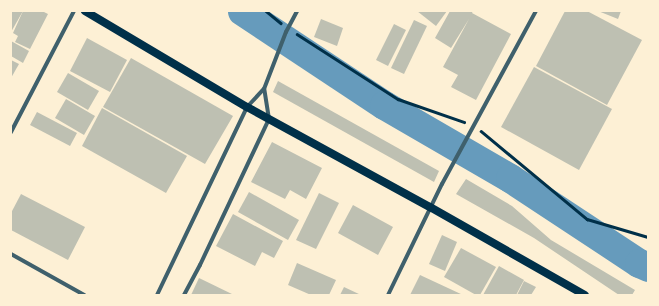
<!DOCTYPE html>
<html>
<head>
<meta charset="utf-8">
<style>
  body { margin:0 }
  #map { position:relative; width:659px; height:306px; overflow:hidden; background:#fdf0d5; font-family:"Alegreya Sans",sans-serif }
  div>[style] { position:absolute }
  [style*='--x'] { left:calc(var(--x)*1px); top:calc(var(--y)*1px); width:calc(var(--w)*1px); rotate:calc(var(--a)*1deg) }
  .river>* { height:29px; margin:-14.5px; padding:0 14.5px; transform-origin:14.5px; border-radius:14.5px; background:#669bbc }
  .building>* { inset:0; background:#bec0b2 }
  .path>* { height:2.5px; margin:-1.25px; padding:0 1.25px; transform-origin:1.25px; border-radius:1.25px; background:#003049 }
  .minor>* { height:4px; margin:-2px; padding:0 2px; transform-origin:2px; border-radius:2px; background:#3f606c }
  .secondary>* { height:8px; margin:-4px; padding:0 4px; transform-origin:4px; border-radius:4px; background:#003049 }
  span { translate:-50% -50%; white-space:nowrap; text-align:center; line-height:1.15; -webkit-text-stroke:3px #fdf0d5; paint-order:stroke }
  .frame { position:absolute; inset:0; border:12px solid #fdf0d5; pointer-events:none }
</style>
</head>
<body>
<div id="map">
  <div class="river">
    <div style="--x:242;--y:11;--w:170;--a:33.5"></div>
    <div style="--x:384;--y:105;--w:146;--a:30.1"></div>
    <div style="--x:510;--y:178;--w:154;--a:33.4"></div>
    <div style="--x:639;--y:263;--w:10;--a:24"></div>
  </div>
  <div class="building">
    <div style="clip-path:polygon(11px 11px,23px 11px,11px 32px)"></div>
    <div style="clip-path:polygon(23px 11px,42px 11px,48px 14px,30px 49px,15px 42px,18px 36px,13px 33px)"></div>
    <div style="clip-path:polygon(417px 11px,447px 11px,436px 26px)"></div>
    <div style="clip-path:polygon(450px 11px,473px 11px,472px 13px,511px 34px,476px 100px,451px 87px,458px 75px,443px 67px,469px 19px,451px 48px,435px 38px)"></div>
    <div style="clip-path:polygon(565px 11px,587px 11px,642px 40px,607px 105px,536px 66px)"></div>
    <div style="clip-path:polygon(598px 11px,621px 11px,618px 19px)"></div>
    <div style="clip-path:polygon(321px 19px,343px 28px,337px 46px,314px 37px)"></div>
    <div style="clip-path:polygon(414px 20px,427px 26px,404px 74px,391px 68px)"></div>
    <div style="clip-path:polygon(394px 24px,406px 30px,388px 66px,376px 60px)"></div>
    <div style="clip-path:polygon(87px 38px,127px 60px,110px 92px,70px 71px)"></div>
    <div style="clip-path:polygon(11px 41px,29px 51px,23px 63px,11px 56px)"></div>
    <div style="clip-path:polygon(131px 58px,233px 116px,205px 164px,103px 107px)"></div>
    <div style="clip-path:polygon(11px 60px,19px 64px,11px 78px)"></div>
    <div style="clip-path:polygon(534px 67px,612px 109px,579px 170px,501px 127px)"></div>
    <div style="clip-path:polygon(68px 73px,99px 91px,88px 110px,57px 92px)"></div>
    <div style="clip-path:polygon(278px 81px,439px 171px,434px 182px,273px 92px)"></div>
    <div style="clip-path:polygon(66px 99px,95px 116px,84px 135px,55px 118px)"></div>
    <div style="clip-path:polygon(102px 108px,187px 156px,166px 193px,82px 146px)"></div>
    <div style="clip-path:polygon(37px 112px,77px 133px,70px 146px,30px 125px)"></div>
    <div style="clip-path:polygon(272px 142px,322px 168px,306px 199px,290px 190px,285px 199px,251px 182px)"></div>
    <div style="clip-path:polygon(466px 179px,512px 206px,551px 240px,635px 290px,632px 295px,619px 295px,534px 238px,456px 194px)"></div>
    <div style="clip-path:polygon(249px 192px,299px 220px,288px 240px,238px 212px)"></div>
    <div style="clip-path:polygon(319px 193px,339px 203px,316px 249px,296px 240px)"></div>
    <div style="clip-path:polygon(21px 194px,85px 227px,68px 260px,11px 230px,11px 213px)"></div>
    <div style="clip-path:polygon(353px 205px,393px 227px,378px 255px,338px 233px)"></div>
    <div style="clip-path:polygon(233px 214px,283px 241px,274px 258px,262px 252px,255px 266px,216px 246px)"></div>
    <div style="clip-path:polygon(442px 235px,457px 242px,445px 271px,429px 264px)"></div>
    <div style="clip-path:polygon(461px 248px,496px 267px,480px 295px,476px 295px,444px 277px)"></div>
    <div style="clip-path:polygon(297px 263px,336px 280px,329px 295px,311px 295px,288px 285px)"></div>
    <div style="clip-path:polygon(499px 266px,524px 280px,516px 295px,483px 295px)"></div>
    <div style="clip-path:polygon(420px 275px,463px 295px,410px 295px)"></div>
    <div style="clip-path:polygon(199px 278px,234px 295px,191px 295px)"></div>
    <div style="clip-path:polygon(524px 281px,536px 287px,531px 295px,517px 295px)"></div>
    <div style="clip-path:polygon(344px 287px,361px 295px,340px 295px)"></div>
  </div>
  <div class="path">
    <div style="--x:266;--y:11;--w:19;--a:39"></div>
    <div style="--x:297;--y:34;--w:120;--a:32.8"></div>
    <div style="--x:398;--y:99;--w:70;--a:19.2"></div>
    <div style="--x:481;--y:131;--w:138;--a:39.7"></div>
    <div style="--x:587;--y:219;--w:64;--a:16.4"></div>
  </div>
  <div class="minor">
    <div style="--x:11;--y:132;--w:136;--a:-62.5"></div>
    <div style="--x:11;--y:254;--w:84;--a:29.3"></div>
    <div style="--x:157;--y:295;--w:208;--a:-64.4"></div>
    <div style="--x:247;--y:107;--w:25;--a:-47"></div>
    <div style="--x:264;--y:89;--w:61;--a:-68.9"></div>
    <div style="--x:286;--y:32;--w:24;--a:-62"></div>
    <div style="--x:184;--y:295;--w:34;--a:-62"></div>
    <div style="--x:200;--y:265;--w:161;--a:-64.7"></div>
    <div style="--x:269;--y:119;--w:30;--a:-99"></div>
    <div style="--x:388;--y:295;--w:123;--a:-64.1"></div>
    <div style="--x:442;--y:184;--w:197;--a:-61.5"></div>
  </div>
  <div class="secondary">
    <div style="--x:85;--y:11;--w:188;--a:30.7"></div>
    <div style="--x:247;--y:107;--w:209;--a:28.7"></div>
    <div style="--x:430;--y:207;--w:178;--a:29.6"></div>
  </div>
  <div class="frame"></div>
</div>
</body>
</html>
